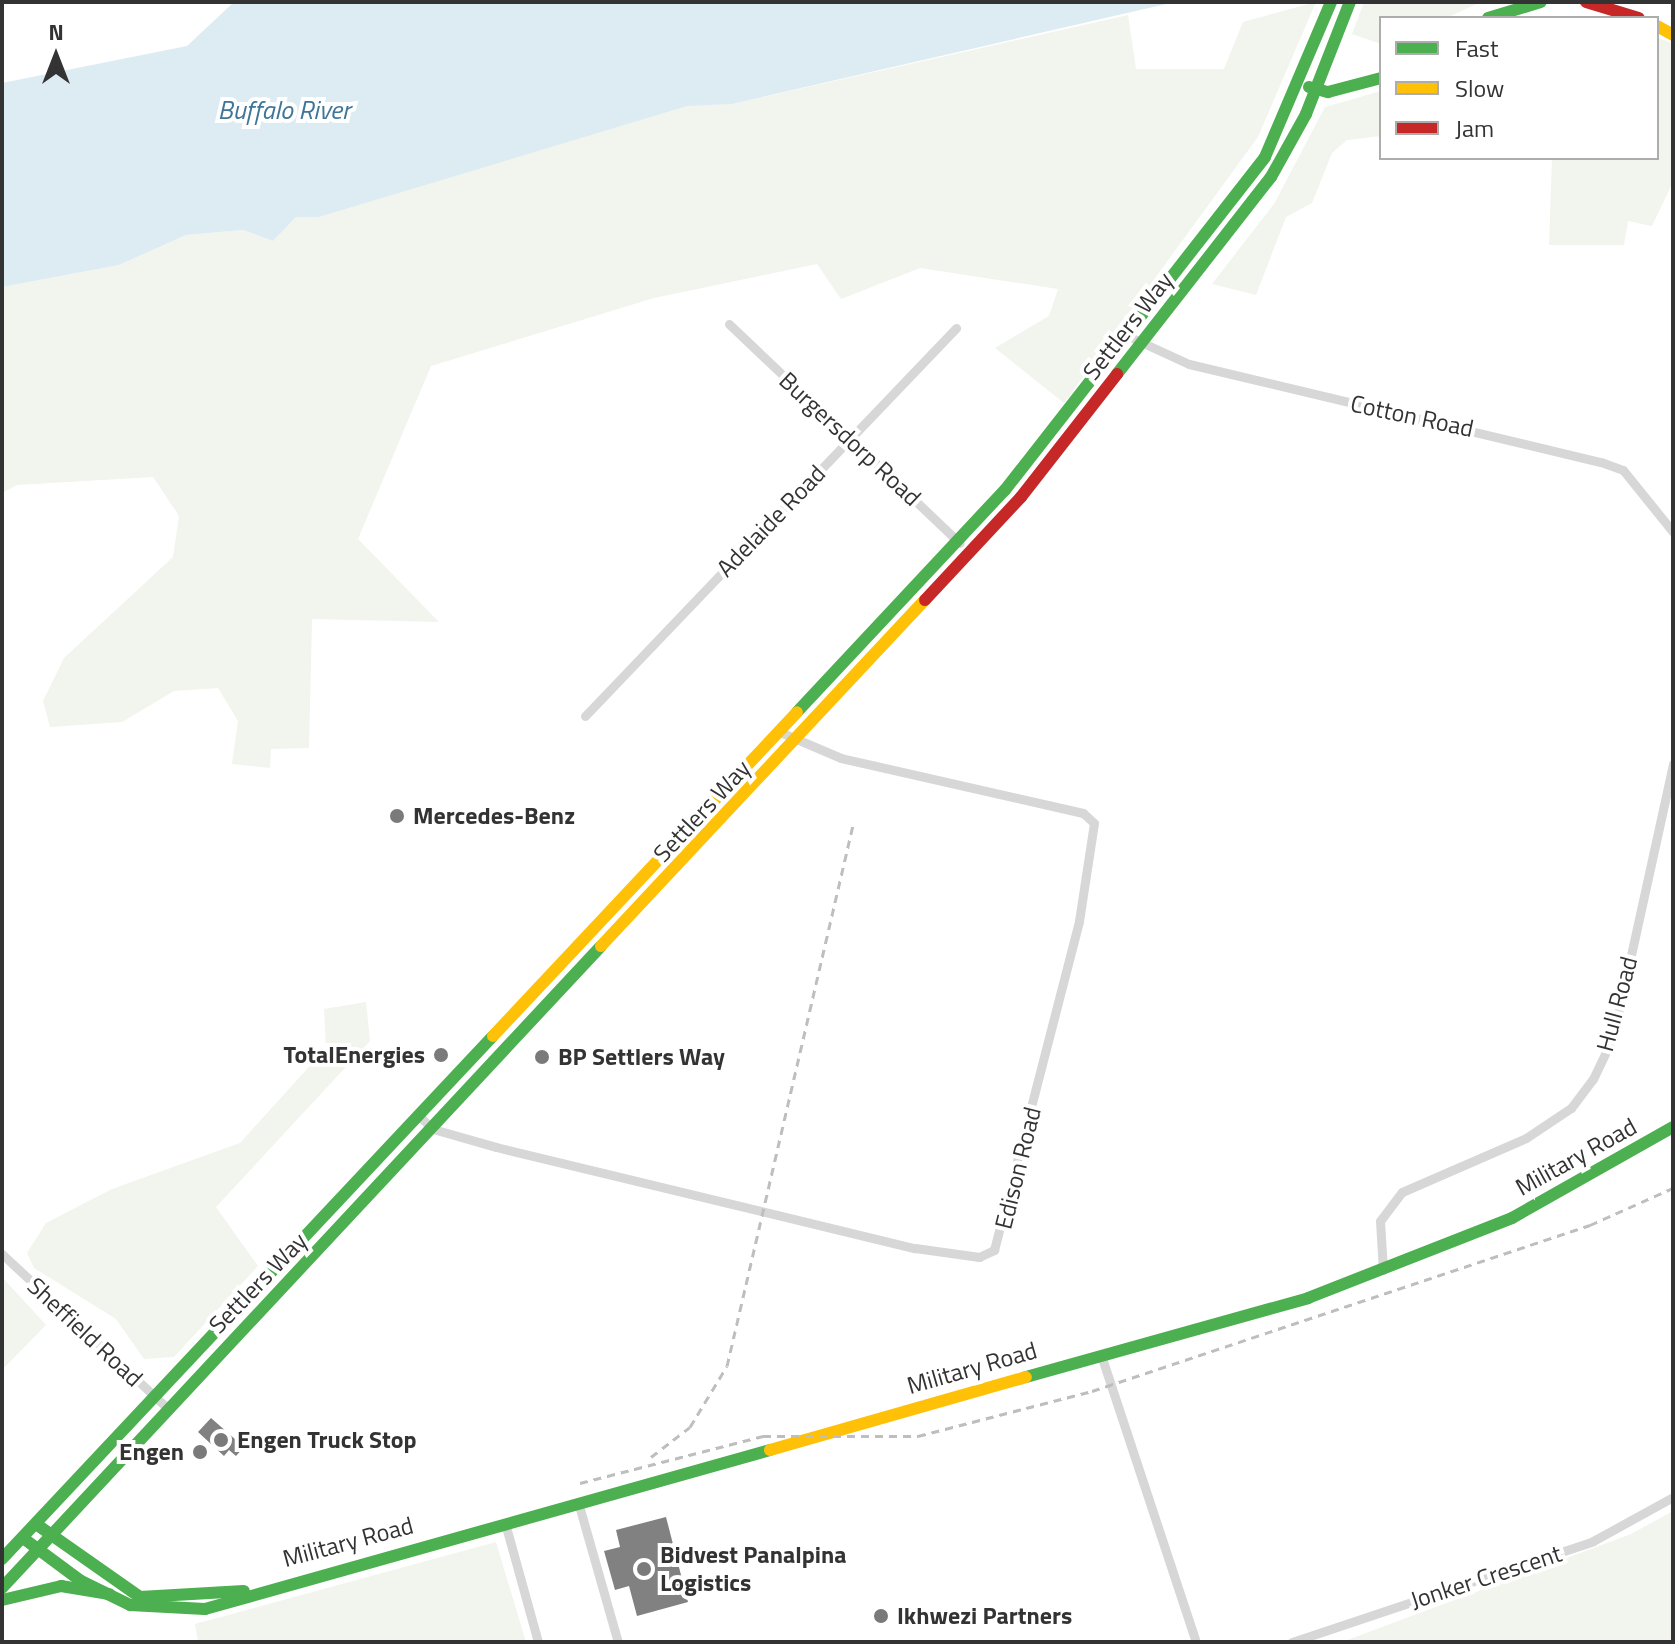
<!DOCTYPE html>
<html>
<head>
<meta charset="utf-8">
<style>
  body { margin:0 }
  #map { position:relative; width:1675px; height:1644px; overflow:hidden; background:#fff; font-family:"Titillium Web",sans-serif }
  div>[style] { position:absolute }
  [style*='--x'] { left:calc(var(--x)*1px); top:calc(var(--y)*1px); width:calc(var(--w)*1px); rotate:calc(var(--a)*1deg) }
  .green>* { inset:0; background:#f1f5ed }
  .water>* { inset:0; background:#ddebf3 }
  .building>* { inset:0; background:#818181 }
  .street>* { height:9px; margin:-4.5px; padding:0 4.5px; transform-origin:4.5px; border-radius:4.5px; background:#d7d7d7 }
  .fast>* { height:12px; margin:-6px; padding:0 6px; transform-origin:6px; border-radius:6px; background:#4caf50 }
  .slow>* { height:12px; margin:-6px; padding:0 6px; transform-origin:6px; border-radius:6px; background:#ffc107 }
  .jam>* { height:12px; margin:-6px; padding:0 6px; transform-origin:6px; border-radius:6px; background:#c62828 }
  .rail>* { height:3px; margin-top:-1.5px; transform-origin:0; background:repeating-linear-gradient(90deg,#bebebe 0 8px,transparent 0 14px) }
  .dots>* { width:22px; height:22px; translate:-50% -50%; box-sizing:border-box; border:4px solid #fff; border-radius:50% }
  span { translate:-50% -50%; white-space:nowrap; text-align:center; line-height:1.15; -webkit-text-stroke:8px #fff; paint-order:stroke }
  .street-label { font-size:24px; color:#333 }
  .poi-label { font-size:24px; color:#333; font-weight:700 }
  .left { translate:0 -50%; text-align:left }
  .right { translate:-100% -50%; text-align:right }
  .water-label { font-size:26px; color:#3f7597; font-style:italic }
  .frame { position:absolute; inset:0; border:4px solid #333; pointer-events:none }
  .legend { position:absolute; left:1379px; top:16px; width:280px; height:144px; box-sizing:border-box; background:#fff; border:2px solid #adadad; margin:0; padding:10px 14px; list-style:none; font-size:24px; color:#333 }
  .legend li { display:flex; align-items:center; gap:16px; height:40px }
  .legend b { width:40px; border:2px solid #adadad }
  .north { position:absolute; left:16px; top:16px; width:80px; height:80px; -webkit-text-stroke:6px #fff; paint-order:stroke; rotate:0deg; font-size:22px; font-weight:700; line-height:32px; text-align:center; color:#333 }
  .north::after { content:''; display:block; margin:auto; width:28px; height:36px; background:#333; clip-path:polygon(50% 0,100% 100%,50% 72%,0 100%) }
</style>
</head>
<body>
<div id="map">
  <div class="green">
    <div style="clip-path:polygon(1316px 2px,1258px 137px,1064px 403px,995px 348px,1049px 316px,1058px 289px,920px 268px,841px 299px,817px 264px,654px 298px,431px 366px,358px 539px,439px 622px,312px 619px,309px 748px,271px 749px,270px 768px,232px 764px,238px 721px,218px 688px,174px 691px,122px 722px,50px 727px,43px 701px,64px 658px,173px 557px,179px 516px,153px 477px,17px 485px,2px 493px,2px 287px,119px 265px,186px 235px,243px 230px,273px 241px,296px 217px,319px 217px,687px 105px,732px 104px,1128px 15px,1136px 69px,1224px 69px,1243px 22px)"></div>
    <div style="clip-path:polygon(1364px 2px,1481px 2px,1446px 18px,1381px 18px,1381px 44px,1352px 34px)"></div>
    <div style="clip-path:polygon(1657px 37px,1673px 44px,1673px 182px,1652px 226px,1628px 221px,1624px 245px,1549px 245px,1552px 158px,1657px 158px)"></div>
    <div style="clip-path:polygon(1381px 91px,1381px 136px,1347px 140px,1332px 153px,1312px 203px,1286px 217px,1256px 295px,1212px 284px,1274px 204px,1325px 107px)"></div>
    <div style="clip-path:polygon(366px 1002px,370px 1041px,216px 1207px,258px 1266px,174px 1357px,144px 1359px,116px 1319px,34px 1268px,27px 1253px,46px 1223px,112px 1189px,240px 1143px,326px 1048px,324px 1009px)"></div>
    <div style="clip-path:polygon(2px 1277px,46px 1325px,2px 1370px)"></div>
    <div style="clip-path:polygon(1673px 1511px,1673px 1642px,1342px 1642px,1631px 1534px)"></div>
    <div style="clip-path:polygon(496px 1542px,526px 1642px,198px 1642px,195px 1624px)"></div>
  </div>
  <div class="water">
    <div style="clip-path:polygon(234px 2px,1175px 2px,732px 104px,687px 106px,319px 217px,296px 217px,273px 241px,243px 230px,186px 235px,119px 265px,2px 287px,2px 83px,187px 46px)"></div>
  </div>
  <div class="building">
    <div style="clip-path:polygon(211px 1418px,244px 1447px,236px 1456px,229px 1450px,224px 1456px,198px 1432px)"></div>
    <div style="clip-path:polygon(666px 1517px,688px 1602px,637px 1616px,629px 1586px,615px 1590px,604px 1551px,620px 1547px,616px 1530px)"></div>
  </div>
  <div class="street">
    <div style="--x:729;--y:324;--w:318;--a:43.5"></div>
    <div style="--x:1128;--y:336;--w:67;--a:24.7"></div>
    <div style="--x:1189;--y:364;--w:423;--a:13.4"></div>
    <div style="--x:1601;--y:462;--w:23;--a:20"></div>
    <div style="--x:1623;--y:470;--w:80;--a:51.1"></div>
    <div style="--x:585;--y:716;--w:537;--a:-46.28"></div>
    <div style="--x:419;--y:1116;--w:19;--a:43"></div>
    <div style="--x:433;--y:1129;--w:66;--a:15.9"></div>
    <div style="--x:496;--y:1147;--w:431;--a:13.6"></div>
    <div style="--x:915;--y:1248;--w:65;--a:8"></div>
    <div style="--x:979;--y:1257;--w:17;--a:-25"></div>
    <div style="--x:994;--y:1250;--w:340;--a:-75.5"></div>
    <div style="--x:1079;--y:921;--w:99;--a:-81.3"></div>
    <div style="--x:1094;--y:823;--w:15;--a:-138"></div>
    <div style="--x:1083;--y:813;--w:248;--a:-167.2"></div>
    <div style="--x:841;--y:758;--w:66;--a:-156.9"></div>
    <div style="--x:2;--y:1254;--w:227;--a:43"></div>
    <div style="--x:1383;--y:1270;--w:49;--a:-93.5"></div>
    <div style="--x:1380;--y:1221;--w:36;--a:-53"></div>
    <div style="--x:1402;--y:1192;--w:135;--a:-23.5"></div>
    <div style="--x:1526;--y:1138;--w:54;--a:-33.7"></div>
    <div style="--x:1571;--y:1108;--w:36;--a:-53"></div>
    <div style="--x:1593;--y:1079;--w:47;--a:-64.5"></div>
    <div style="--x:1613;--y:1037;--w:280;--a:-77.6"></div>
    <div style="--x:1101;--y:1355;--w:302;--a:71.7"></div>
    <div style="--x:578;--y:1502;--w:146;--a:74.1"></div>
    <div style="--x:505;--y:1523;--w:123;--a:74.5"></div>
    <div style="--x:1292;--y:1642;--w:317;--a:-18.5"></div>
    <div style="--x:1593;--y:1541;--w:91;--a:-28.8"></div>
  </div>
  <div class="fast">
    <div style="--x:1488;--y:18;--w:55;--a:-16.8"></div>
    <div style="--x:1309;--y:87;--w:20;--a:15"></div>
    <div style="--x:1328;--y:92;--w:55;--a:-14.8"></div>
    <div style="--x:1117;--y:374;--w:250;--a:-52"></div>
    <div style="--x:1271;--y:177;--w:72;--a:-60.9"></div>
    <div style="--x:1306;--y:114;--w:120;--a:-68.6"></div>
    <div style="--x:797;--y:712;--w:304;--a:-46.9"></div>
    <div style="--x:1005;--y:490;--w:422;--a:-52"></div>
    <div style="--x:1265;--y:157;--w:168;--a:-66.9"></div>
    <div style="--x:1026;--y:1377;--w:293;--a:-15.6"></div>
    <div style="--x:1308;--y:1298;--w:219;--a:-21.4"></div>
    <div style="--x:1512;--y:1218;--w:185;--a:-29.5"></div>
    <div style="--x:36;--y:1524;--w:127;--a:35.1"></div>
    <div style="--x:140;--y:1597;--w:104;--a:-3.3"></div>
    <div style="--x:23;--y:1538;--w:72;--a:36.6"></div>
    <div style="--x:81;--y:1581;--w:55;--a:26.1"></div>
    <div style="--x:130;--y:1605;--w:75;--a:3.1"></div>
    <div style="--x:205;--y:1609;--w:587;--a:-15.72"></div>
    <div style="--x:2;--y:1559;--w:717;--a:-46.81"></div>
    <div style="--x:2;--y:1588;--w:878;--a:-46.98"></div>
    <div style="--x:2;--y:1600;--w:61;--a:-13.3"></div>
    <div style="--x:61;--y:1586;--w:49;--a:9.5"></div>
  </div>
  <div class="slow">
    <div style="--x:1657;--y:26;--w:18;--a:29"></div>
    <div style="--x:601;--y:946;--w:474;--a:-46.9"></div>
    <div style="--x:493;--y:1036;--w:444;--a:-46.8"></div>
    <div style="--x:770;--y:1450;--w:266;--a:-15.9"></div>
  </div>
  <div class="jam">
    <div style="--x:1586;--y:2;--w:55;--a:16.8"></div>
    <div style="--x:925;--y:600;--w:141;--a:-47"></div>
    <div style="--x:1021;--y:497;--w:156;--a:-52"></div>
  </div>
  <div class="rail">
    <div style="--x:651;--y:1457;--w:49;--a:-37.6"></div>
    <div style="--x:690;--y:1427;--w:71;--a:-58.8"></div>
    <div style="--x:727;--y:1366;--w:555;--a:-76.89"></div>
    <div style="--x:580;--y:1483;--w:189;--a:-14.4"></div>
    <div style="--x:763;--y:1436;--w:155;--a:0"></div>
    <div style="--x:918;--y:1436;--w:180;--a:-14.5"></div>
    <div style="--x:1092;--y:1391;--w:525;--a:-18.43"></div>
    <div style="--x:1590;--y:1225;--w:91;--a:-24"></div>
  </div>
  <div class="dots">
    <div style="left:397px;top:816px;background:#7a7a7a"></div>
    <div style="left:441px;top:1055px;background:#7a7a7a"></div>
    <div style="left:542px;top:1057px;background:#7a7a7a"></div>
    <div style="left:221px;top:1440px;background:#7a7a7a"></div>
    <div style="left:200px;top:1452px;background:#7a7a7a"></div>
    <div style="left:644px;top:1569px;background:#7a7a7a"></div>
    <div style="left:881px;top:1616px;background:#7a7a7a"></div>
  </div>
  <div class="street-label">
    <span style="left:1128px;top:326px;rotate:-52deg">Settlers Way</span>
    <span style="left:1412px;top:416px;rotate:12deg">Cotton Road</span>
    <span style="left:850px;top:439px;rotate:43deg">Burgersdorp Road</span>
    <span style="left:771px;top:521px;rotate:-46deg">Adelaide Road</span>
    <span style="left:702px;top:811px;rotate:-47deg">Settlers Way</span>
    <span style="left:1617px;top:1004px;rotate:-75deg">Hull Road</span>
    <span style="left:1576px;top:1157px;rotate:-29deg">Military Road</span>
    <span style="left:1018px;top:1168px;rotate:-76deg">Edison Road</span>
    <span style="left:258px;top:1283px;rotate:-46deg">Settlers Way</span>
    <span style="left:85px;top:1332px;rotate:43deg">Sheffield Road</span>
    <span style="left:972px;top:1368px;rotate:-16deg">Military Road</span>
    <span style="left:348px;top:1542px;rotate:-15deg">Military Road</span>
    <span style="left:1486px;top:1577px;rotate:-18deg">Jonker Crescent</span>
  </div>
  <div class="poi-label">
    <span class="left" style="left:413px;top:816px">Mercedes-Benz</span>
    <span class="right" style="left:425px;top:1055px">TotalEnergies</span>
    <span class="left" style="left:558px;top:1057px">BP Settlers Way</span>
    <span class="left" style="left:237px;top:1440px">Engen Truck Stop</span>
    <span class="right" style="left:184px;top:1452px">Engen</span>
    <span class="left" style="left:660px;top:1569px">Bidvest Panalpina<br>Logistics</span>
    <span class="left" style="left:897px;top:1616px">Ikhwezi Partners</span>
  </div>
  <div class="water-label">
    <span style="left:284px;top:110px">Buffalo River</span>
  </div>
  <div class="frame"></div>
  <ul class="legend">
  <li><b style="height:10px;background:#4caf50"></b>Fast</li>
  <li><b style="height:10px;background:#ffc107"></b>Slow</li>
  <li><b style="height:10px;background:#c62828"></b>Jam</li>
  </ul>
  <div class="north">N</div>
</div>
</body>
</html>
